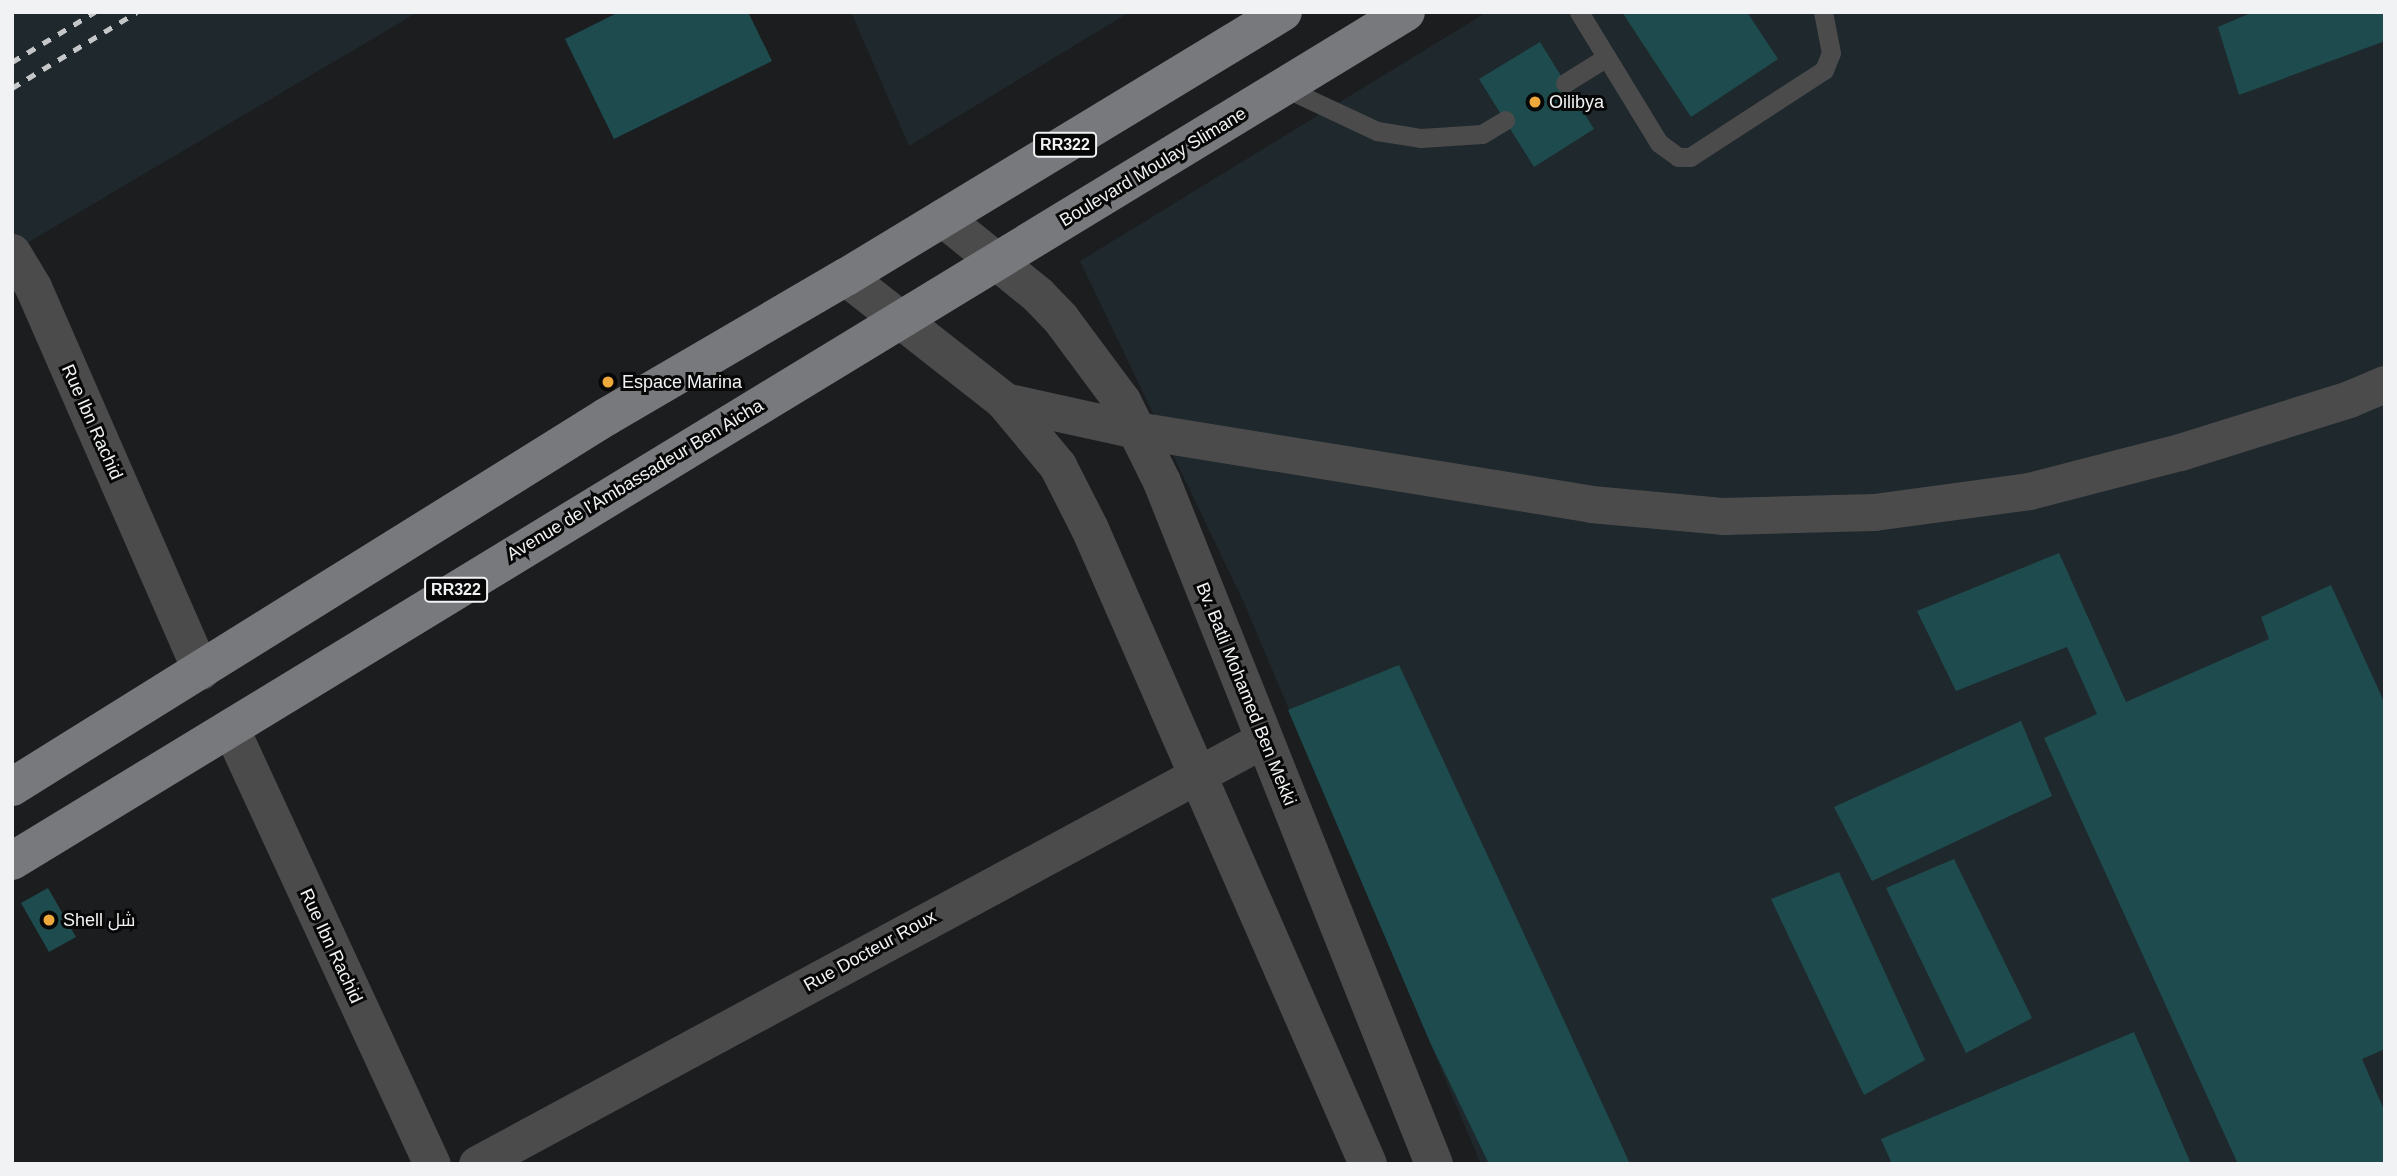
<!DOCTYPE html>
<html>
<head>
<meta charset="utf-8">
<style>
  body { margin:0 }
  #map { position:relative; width:2397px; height:1176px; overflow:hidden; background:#1b1d1f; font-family:Helvetica,Cairo,sans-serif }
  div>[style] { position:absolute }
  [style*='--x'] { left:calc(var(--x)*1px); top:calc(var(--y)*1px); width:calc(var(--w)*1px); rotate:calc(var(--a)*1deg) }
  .built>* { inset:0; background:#1f282c }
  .building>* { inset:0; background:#1e4c4e }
  .service>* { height:19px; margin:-9.5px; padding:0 9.5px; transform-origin:9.5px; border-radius:9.5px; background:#4b4b4c }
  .minor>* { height:37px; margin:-18.5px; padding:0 18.5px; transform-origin:18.5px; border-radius:18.5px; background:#4b4b4c }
  .tertiary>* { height:38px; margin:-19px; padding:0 19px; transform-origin:19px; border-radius:19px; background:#4b4b4c }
  .primary>* { height:38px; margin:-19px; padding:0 19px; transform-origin:19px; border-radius:19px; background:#78797c }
  .rail>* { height:5px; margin-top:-2.5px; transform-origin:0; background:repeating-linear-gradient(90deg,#c4c6c7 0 9px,transparent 0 18px) }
  .dots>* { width:19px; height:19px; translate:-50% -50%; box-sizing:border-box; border:4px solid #070708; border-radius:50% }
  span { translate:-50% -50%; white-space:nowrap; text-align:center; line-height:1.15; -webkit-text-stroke:6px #070708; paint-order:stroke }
  .shield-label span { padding:2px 5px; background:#070708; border:2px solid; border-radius:5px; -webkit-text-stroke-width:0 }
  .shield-label { font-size:16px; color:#f0f2f3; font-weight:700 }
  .poi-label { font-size:18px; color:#f0f2f3 }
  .left { translate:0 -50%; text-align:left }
  .street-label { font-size:18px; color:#f0f2f3 }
  .frame { position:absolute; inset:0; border:14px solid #f0f2f3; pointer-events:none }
</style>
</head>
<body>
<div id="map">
  <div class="built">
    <div style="clip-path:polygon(12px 12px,418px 12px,12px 252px)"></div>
    <div style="clip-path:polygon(851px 12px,1130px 12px,909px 146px)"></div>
    <div style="clip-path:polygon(1487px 12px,2385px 12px,2385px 1164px,1481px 1164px,1244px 603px,1080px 261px)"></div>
  </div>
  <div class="building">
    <div style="clip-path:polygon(619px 12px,748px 12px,772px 61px,614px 139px,565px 39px)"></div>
    <div style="clip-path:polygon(1622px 12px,1747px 12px,1778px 59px,1691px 117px)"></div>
    <div style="clip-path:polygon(2253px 12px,2385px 12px,2385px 41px,2239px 95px,2218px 27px)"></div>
    <div style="clip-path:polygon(1540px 42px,1594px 129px,1534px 167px,1479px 79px)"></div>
    <div style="clip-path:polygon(2059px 553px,2126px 702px,2269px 639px,2261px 617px,2331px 585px,2385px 704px,2385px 1049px,2362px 1059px,2385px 1112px,2385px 1164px,2238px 1164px,2044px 738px,2097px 714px,2067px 647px,1956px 691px,1917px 611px)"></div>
    <div style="clip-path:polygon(1399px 665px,1550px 990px,1630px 1164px,1489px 1164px,1430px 1042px,1288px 710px)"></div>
    <div style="clip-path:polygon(2021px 721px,2052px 796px,1872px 881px,1834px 807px)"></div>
    <div style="clip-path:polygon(1954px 859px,2032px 1018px,1966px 1053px,1886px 888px)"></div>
    <div style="clip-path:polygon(1839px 872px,1925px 1060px,1864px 1095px,1771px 899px)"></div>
    <div style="clip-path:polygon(48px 888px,76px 937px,49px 952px,21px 903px)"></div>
    <div style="clip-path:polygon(2134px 1032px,2191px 1164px,1892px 1164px,1881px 1139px)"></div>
  </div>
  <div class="service">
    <div style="--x:1579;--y:12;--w:153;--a:58.6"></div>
    <div style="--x:1659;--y:143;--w:24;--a:36"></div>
    <div style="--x:1678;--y:157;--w:12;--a:0"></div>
    <div style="--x:1690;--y:157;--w:160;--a:-33"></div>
    <div style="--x:1824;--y:70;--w:18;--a:-68"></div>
    <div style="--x:1831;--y:53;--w:42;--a:-101"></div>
    <div style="--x:1565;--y:83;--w:49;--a:-31.8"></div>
    <div style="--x:1283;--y:87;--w:104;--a:25.1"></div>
    <div style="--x:1377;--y:131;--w:45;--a:9"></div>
    <div style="--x:1421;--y:138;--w:61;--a:-3.8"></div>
    <div style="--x:1482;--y:134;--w:27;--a:-31"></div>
  </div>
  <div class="minor">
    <div style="--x:12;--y:252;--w:41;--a:59"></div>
    <div style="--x:33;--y:287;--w:419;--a:66.4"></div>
    <div style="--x:1004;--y:401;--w:135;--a:12.4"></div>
    <div style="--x:1136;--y:430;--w:461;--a:9.2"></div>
    <div style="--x:1591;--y:504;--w:134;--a:5.2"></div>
    <div style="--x:1724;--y:516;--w:150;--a:-1.5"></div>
    <div style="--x:1874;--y:512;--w:156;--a:-7.7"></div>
    <div style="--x:2029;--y:491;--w:156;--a:-14.5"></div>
    <div style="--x:2180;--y:452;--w:177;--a:-17.4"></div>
    <div style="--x:2349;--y:399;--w:39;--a:-23"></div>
    <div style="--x:230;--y:727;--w:481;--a:65.2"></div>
    <div style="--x:477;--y:1164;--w:894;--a:-28.37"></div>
  </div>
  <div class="tertiary">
    <div style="--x:943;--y:218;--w:122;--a:39"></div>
    <div style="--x:1038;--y:295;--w:33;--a:46"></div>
    <div style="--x:1061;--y:319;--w:102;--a:53.4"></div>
    <div style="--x:1122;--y:401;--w:90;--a:63.7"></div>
    <div style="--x:1162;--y:482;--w:734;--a:68.26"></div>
    <div style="--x:846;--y:277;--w:201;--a:38.1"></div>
    <div style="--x:1004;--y:401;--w:85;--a:50.3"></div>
    <div style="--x:1058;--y:466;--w:71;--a:63.1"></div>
    <div style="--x:1090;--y:529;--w:693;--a:66.36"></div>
  </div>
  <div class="primary">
    <div style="--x:12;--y:787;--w:700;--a:-31.92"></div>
    <div style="--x:606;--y:417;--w:278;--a:-30.3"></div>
    <div style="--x:846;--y:277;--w:511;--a:-31.23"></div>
    <div style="--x:12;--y:861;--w:1632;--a:-31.34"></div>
  </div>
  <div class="rail">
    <div style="--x:12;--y:62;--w:97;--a:-31.1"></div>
    <div style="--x:12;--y:88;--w:146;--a:-31.3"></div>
  </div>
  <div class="dots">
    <div style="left:1535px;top:102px;background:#eea83c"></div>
    <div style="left:608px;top:382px;background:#eea83c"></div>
    <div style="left:49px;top:920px;background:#eea83c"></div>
  </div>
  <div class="shield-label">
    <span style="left:1065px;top:145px">RR322</span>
    <span style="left:456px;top:590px">RR322</span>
  </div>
  <div class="poi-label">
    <span class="left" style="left:1549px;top:102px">Oilibya</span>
    <span class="left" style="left:622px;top:382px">Espace Marina</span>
    <span class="left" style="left:63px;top:920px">Shell شل</span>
  </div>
  <div class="street-label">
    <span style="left:1153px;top:167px;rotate:-31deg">Boulevard Moulay Slimane</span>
    <span style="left:92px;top:422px;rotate:66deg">Rue Ibn Rachid</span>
    <span style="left:635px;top:480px;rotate:-31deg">Avenue de l'Ambassadeur Ben Aicha</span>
    <span style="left:1246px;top:694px;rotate:68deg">Bv. Batli Mohamed Ben Mekki</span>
    <span style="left:331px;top:946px;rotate:65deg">Rue Ibn Rachid</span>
    <span style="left:870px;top:951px;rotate:-29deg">Rue Docteur Roux</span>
  </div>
  <div class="frame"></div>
</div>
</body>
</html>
